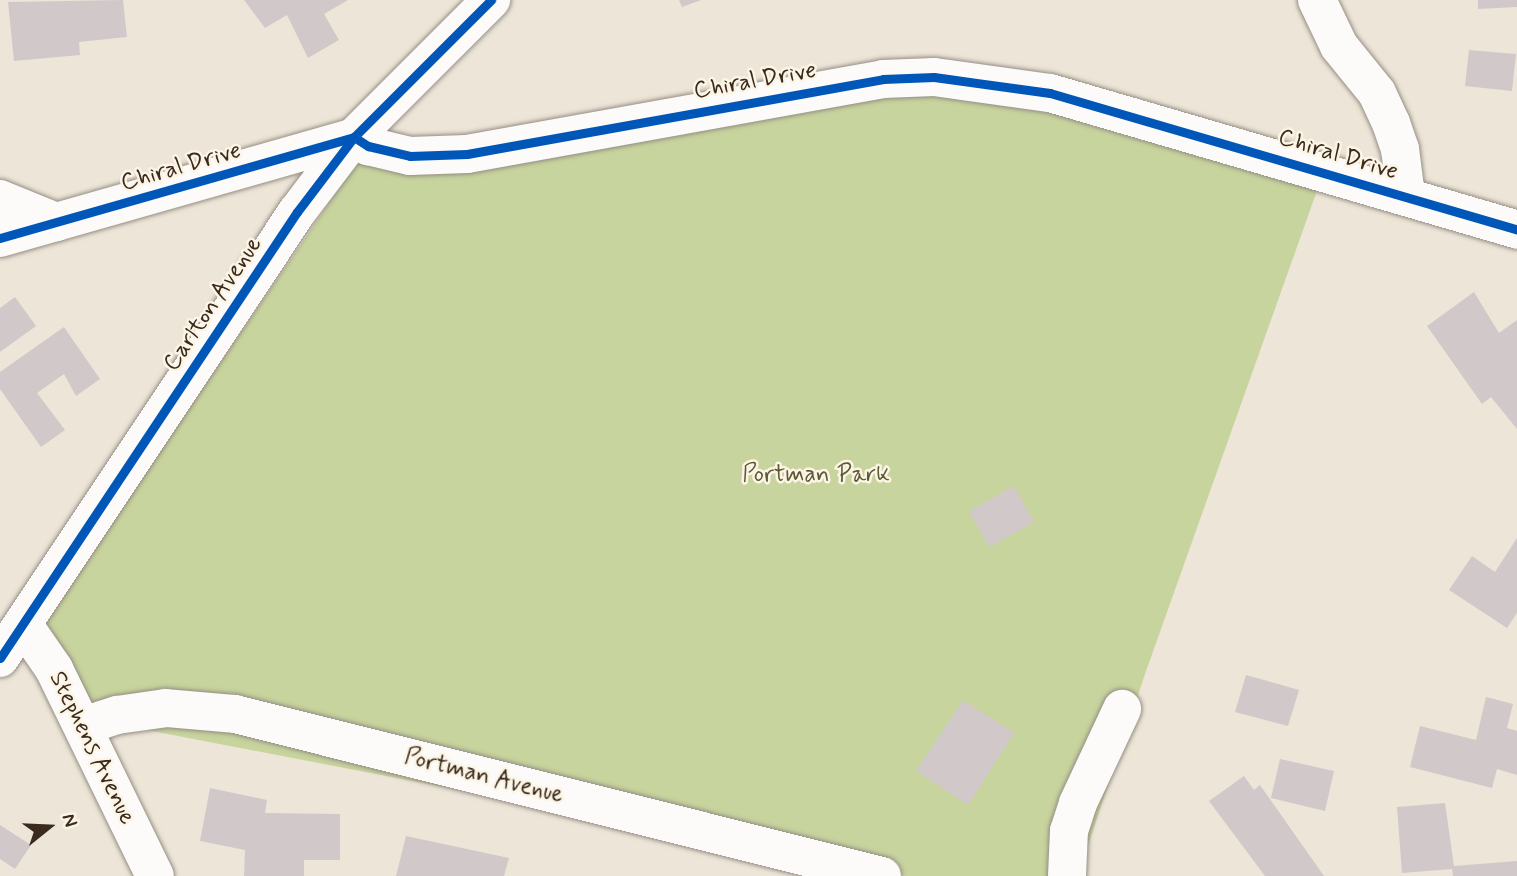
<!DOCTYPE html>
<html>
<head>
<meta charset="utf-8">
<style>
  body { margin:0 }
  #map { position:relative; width:1517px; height:876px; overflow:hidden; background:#ede5d7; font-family:Mynerve,sans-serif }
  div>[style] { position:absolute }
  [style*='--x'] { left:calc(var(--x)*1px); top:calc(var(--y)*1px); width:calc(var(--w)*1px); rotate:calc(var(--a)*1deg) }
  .green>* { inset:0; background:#c7d49d }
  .building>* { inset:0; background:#d1c8ca }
  .roads { filter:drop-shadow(0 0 2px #958e85) drop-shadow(0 0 2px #958e85) }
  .minor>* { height:38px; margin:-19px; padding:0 19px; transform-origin:19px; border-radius:19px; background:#fcfbf9 }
  .cycleway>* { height:9px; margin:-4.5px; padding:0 4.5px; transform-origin:4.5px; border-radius:4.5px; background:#0057b8 }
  span { translate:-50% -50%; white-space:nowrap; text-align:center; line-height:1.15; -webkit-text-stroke:5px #fcf5e5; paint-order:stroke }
  .street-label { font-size:24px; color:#3b2a1e }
  .park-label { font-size:24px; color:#5c5936 }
  .north { position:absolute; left:14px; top:792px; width:70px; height:70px; -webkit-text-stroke:5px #fcf5e5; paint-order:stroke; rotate:72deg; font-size:19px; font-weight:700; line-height:28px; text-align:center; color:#3b2a1e }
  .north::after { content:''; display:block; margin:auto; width:24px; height:32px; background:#3b2a1e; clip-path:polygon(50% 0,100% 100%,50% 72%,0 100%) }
</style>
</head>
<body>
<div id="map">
  <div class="green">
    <div style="clip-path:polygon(934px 77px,1324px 171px,1145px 674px,1078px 876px,906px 876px,100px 721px,33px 638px,368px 146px,616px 125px)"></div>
  </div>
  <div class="building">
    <div style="clip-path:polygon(123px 0,127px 37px,79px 42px,80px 55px,14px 61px,8px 2px)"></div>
    <div style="clip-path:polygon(244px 0,348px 0,324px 14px,339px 40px,308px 58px,287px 15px,265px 28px)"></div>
    <div style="clip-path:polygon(679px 0,701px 0,682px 7px)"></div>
    <div style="clip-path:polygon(1478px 0,1517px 0,1517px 7px,1478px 9px)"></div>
    <div style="clip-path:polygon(1469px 50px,1516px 54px,1512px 91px,1465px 86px)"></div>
    <div style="clip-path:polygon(1474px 292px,1499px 333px,1517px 320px,1517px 429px,1491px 397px,1482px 404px,1427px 326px)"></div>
    <div style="clip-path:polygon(15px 297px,36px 326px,0 352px,0 308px)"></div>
    <div style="clip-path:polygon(64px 327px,100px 379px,76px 396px,64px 374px,37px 393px,65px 430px,41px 447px,0 389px,0 372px)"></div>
    <div style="clip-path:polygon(1014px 486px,1034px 522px,989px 547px,969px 511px)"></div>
    <div style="clip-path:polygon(1517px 538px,1517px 613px,1507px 628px,1449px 590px,1472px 556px,1495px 572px)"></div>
    <div style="clip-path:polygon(1246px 675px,1299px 690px,1288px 726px,1235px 712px)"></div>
    <div style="clip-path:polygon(1486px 697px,1513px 704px,1507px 728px,1517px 731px,1517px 775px,1497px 769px,1492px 788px,1410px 767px,1420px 726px,1476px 740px)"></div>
    <div style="clip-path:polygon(963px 700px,1014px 733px,968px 805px,916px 771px)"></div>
    <div style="clip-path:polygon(1280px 759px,1334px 771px,1325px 811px,1271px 798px)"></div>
    <div style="clip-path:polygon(1244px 776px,1254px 790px,1260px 785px,1324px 876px,1265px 876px,1209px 801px)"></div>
    <div style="clip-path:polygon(210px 788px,267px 800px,265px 813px,340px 814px,340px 860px,304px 860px,304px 876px,244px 876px,245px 850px,200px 841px)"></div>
    <div style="clip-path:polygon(1445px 803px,1454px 866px,1517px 861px,1517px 876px,1453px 876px,1452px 869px,1402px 873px,1397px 807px)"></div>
    <div style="clip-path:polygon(0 825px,31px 845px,15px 869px,0 859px)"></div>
    <div style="clip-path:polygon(406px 836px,509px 858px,504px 876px,396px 876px)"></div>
  </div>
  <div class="roads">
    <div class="minor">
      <div style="--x:1317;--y:0;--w:51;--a:64.4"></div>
      <div style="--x:1339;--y:46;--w:60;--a:51"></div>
      <div style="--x:1377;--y:93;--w:33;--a:65"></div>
      <div style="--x:1391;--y:123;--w:28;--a:71"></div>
      <div style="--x:1400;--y:149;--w:47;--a:82.7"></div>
      <div style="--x:0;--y:199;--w:61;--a:22.3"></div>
      <div style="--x:0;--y:238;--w:368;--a:-15.9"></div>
      <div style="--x:354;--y:137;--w:17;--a:33"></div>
      <div style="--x:368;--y:146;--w:43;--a:13.4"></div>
      <div style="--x:410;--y:156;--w:57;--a:-2"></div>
      <div style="--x:467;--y:154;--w:423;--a:-10.2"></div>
      <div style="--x:883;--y:79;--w:51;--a:-2.2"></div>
      <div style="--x:934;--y:77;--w:117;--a:7.9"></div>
      <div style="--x:1050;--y:93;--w:487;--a:16.3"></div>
      <div style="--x:23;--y:624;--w:55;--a:55.4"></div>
      <div style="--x:54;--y:669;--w:230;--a:64"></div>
      <div style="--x:0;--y:658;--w:536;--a:-56.34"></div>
      <div style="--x:297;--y:212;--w:94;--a:-52.8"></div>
      <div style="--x:354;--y:137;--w:194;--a:-45"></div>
      <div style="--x:83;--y:726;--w:36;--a:-18"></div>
      <div style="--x:117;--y:715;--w:49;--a:-8.1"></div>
      <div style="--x:166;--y:708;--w:69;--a:5"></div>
      <div style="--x:235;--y:714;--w:667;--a:14.06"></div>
      <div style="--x:1067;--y:876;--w:45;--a:-87.5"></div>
      <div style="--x:1069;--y:831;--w:29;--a:-72"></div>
      <div style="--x:1078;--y:803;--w:104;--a:-64.9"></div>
    </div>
  </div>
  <div class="cycleway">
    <div style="--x:0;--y:238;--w:368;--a:-15.9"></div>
    <div style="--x:354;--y:137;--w:17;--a:33"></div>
    <div style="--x:368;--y:146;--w:43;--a:13.4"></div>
    <div style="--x:410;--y:156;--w:57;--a:-2"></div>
    <div style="--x:467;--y:154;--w:423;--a:-10.2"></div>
    <div style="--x:883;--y:79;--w:51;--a:-2.2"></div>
    <div style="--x:934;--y:77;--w:117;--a:7.9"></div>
    <div style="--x:1050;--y:93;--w:487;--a:16.3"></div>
    <div style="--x:0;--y:658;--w:536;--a:-56.34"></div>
    <div style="--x:297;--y:212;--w:94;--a:-52.8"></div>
    <div style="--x:354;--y:137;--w:194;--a:-45"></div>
  </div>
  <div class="street-label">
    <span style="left:755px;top:81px;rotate:-10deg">Chiral Drive</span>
    <span style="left:1338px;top:155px;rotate:17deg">Chiral Drive</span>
    <span style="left:181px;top:167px;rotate:-16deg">Chiral Drive</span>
    <span style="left:213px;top:304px;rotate:-56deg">Carlton Avenue</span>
    <span style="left:92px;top:748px;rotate:64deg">Stephens Avenue</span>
    <span style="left:484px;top:776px;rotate:14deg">Portman Avenue</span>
  </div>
  <div class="park-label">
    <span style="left:816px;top:475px">Portman Park</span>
  </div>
  <div class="north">N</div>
</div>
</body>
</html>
